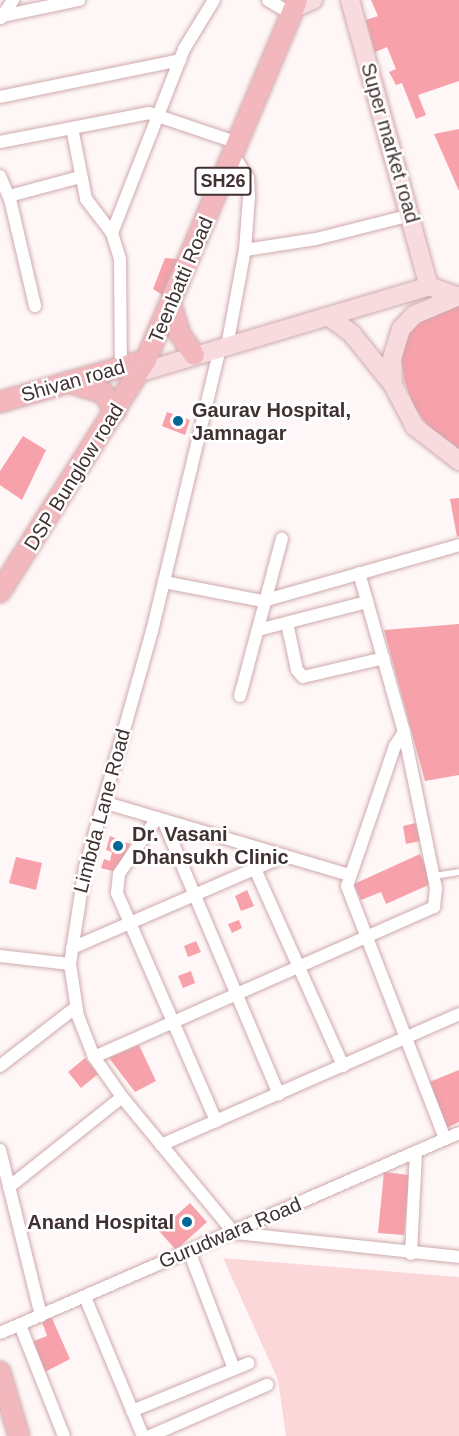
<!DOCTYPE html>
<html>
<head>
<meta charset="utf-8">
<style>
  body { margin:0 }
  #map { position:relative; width:459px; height:1436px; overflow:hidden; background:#fff7f7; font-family:Arial,sans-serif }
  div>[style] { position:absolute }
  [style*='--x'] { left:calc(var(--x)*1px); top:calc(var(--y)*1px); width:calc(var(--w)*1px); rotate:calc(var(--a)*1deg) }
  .green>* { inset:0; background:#fcd7d9 }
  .building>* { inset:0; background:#f7a1aa }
  .roads { filter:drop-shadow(0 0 2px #cfaaad) drop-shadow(0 0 2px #cfaaad) }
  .service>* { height:6px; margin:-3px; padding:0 3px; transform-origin:3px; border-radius:3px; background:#fff }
  .minor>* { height:12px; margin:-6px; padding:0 6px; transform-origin:6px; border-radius:6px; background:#fff }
  .secondary>* { height:18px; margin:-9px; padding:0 9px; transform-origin:9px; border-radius:9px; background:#f8dbdf }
  .primary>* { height:20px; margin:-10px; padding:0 10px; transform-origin:10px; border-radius:10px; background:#f2b8be }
  .dots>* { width:16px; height:16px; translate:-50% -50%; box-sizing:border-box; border:3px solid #fff; border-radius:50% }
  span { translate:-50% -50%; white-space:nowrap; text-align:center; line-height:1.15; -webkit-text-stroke:5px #fff; paint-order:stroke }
  .shield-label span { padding:2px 4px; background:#fff; border:2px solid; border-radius:4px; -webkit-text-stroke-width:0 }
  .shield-label { font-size:18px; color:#403132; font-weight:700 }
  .street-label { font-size:20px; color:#403132 }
  .poi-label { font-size:20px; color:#403132; font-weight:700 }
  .left { translate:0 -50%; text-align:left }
  .right { translate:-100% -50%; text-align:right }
</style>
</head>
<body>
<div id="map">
  <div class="green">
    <div style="clip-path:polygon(223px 1258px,459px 1277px,459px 1436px,286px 1436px,278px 1380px)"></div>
  </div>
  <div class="building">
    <div style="clip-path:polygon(371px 0,459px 0,459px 81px,418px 95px,426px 115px,416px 119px,402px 83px,396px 85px,389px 72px,396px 69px,387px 47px,375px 52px,366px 20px,378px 16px)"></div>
    <div style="clip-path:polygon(459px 129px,459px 191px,434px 134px)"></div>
    <div style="clip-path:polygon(165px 258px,178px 259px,164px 296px,153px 289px)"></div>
    <div style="clip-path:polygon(459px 303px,459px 449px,428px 426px,414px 407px,404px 380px,401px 353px,409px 332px,429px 313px)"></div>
    <div style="clip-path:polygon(167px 412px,190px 420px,185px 435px,162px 426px)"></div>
    <div style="clip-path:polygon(23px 436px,46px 450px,22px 500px,0 485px,0 471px)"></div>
    <div style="clip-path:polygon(459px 498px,459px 536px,457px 537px,450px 499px)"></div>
    <div style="clip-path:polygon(459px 624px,459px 775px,425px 781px,384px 630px)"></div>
    <div style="clip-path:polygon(416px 823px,420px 841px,406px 844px,403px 826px)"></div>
    <div style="clip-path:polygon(110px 836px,130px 844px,116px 872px,101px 868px,104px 859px,110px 861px,112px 852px,106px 850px)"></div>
    <div style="clip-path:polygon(420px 854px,433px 883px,386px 904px,381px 892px,361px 900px,354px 884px)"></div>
    <div style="clip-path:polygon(16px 857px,42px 863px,36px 890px,9px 883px)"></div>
    <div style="clip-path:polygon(247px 890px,254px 906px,241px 911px,235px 896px)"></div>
    <div style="clip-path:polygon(239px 920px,242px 928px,232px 933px,228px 924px)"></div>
    <div style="clip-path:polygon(196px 941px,201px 952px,188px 957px,184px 946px)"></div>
    <div style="clip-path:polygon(191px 971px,195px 983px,183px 988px,178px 976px)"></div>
    <div style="clip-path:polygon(139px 1045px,156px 1081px,135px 1092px,109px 1058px)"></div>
    <div style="clip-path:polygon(85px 1058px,98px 1074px,81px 1088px,68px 1072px)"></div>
    <div style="clip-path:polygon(459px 1070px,459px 1122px,446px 1128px,427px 1083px)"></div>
    <div style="clip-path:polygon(384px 1172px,409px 1175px,404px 1235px,378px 1233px)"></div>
    <div style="clip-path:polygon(190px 1203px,207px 1222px,176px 1250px,159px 1231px)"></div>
    <div style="clip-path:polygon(51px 1316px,70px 1359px,45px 1372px,31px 1342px,47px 1336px,41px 1319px)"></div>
  </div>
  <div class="roads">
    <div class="service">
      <div style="--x:434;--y:876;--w:25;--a:-9"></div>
    </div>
    <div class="minor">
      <div style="--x:268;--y:0;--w:26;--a:31"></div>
      <div style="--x:2;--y:16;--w:79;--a:-11.7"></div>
      <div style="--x:1;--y:18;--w:22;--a:-56"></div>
      <div style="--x:0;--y:97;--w:184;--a:-11.6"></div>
      <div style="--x:72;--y:128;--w:72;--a:78.8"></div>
      <div style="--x:86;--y:199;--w:43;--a:52.6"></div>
      <div style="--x:112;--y:233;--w:28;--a:73"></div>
      <div style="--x:120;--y:260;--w:107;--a:89.5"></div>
      <div style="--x:0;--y:142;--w:152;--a:-11"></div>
      <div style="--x:149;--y:113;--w:94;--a:18.6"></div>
      <div style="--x:0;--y:176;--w:25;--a:67"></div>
      <div style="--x:10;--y:199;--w:110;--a:76.8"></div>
      <div style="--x:9;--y:196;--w:73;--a:-15"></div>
      <div style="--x:112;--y:233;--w:198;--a:-68.6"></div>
      <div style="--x:184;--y:49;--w:57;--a:-58.5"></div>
      <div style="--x:245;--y:250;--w:72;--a:-8.8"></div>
      <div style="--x:316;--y:239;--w:98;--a:-14.2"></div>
      <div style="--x:227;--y:346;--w:98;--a:-79.4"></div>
      <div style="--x:245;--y:250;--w:53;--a:-85.7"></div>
      <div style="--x:249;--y:197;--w:19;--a:-93"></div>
      <div style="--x:248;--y:178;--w:27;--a:-123"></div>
      <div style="--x:220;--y:348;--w:291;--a:103.5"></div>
      <div style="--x:152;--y:631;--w:245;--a:105.8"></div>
      <div style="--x:85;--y:867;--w:98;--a:98.8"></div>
      <div style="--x:70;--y:964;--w:53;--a:81.3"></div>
      <div style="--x:78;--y:1016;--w:44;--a:68.7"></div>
      <div style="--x:94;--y:1057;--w:49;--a:55"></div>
      <div style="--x:122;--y:1097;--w:176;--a:50.5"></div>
      <div style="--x:164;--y:582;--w:101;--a:10.9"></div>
      <div style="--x:263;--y:601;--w:204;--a:-15.9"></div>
      <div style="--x:287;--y:623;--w:48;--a:78"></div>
      <div style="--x:297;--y:670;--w:9;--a:49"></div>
      <div style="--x:303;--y:677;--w:83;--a:-13.2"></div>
      <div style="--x:258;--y:630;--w:113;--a:-14.4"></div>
      <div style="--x:240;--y:696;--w:163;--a:-75.1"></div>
      <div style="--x:404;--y:732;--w:17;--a:123"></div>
      <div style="--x:395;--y:746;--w:148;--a:108.9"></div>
      <div style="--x:347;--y:886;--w:271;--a:68.8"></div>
      <div style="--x:103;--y:802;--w:257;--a:16.5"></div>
      <div style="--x:157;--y:818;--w:68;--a:124.2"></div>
      <div style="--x:119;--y:874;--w:19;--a:96"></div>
      <div style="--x:117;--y:893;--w:249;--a:66.5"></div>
      <div style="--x:163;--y:820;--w:298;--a:67.1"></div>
      <div style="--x:255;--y:869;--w:216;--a:65.9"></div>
      <div style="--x:72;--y:948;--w:232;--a:-23.4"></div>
      <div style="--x:0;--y:956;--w:70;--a:6.5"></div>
      <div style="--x:94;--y:1057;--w:372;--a:-23.8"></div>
      <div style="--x:434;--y:907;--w:19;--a:-84"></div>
      <div style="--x:436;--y:888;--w:159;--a:-101.6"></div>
      <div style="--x:404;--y:732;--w:165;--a:-105.8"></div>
      <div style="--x:0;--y:1066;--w:96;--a:-37.8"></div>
      <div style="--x:161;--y:1145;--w:326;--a:-23.7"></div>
      <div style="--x:0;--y:1150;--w:171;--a:76.1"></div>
      <div style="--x:9;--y:1187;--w:144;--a:-38.5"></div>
      <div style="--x:235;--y:1233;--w:225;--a:6.1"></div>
      <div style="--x:189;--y:1251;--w:126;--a:69.1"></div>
      <div style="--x:411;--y:1254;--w:102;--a:-87.2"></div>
      <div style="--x:85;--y:1297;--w:151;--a:67.4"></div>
      <div style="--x:20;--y:1325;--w:119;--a:68.4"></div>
      <div style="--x:0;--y:1333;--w:501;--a:-23.54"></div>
      <div style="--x:132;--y:1411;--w:126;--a:-22.3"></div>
      <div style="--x:150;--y:1436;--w:128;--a:-23.6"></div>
    </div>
    <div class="secondary">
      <div style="--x:350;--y:0;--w:297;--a:74.6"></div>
      <div style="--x:292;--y:9;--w:23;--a:-23"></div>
      <div style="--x:459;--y:296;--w:49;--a:157.1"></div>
      <div style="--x:414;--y:315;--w:19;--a:133"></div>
      <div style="--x:401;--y:329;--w:31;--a:107"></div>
      <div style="--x:392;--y:359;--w:26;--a:88"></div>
      <div style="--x:393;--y:385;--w:47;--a:62.4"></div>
      <div style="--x:415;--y:427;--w:56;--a:37.7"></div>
      <div style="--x:329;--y:317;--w:29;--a:36"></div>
      <div style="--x:352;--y:334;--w:65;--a:51.2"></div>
      <div style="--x:138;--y:373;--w:304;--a:-16.6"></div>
      <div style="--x:429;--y:286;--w:29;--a:20"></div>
    </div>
    <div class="primary">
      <div style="--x:171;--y:305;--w:30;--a:73"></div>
      <div style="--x:180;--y:334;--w:25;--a:56"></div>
      <div style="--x:68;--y:382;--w:37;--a:17"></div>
      <div style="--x:103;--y:393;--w:22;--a:54"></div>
      <div style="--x:0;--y:402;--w:152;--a:-16"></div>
      <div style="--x:0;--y:592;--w:274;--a:-57.8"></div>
      <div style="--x:146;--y:360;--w:390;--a:-67.2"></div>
      <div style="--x:0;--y:1372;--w:67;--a:73.5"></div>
    </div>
  </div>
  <div class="dots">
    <div style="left:178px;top:421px;background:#006694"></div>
    <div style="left:118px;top:846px;background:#006694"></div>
    <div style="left:187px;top:1222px;background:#006694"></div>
  </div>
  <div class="shield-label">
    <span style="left:223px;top:181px">SH26</span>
  </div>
  <div class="street-label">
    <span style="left:390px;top:143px;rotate:74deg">Super market road</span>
    <span style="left:181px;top:280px;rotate:-67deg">Teenbatti Road</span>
    <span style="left:73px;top:381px;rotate:-16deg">Shivan road</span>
    <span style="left:74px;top:477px;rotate:-58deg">DSP Bunglow road</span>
    <span style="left:102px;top:811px;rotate:-75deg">Limbda Lane Road</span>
    <span style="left:230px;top:1233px;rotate:-23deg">Gurudwara Road</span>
  </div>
  <div class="poi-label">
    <span class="left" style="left:192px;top:422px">Gaurav Hospital,<br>Jamnagar</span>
    <span class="left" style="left:132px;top:846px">Dr. Vasani<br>Dhansukh Clinic</span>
    <span class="right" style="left:174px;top:1222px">Anand Hospital</span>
  </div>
</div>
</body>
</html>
